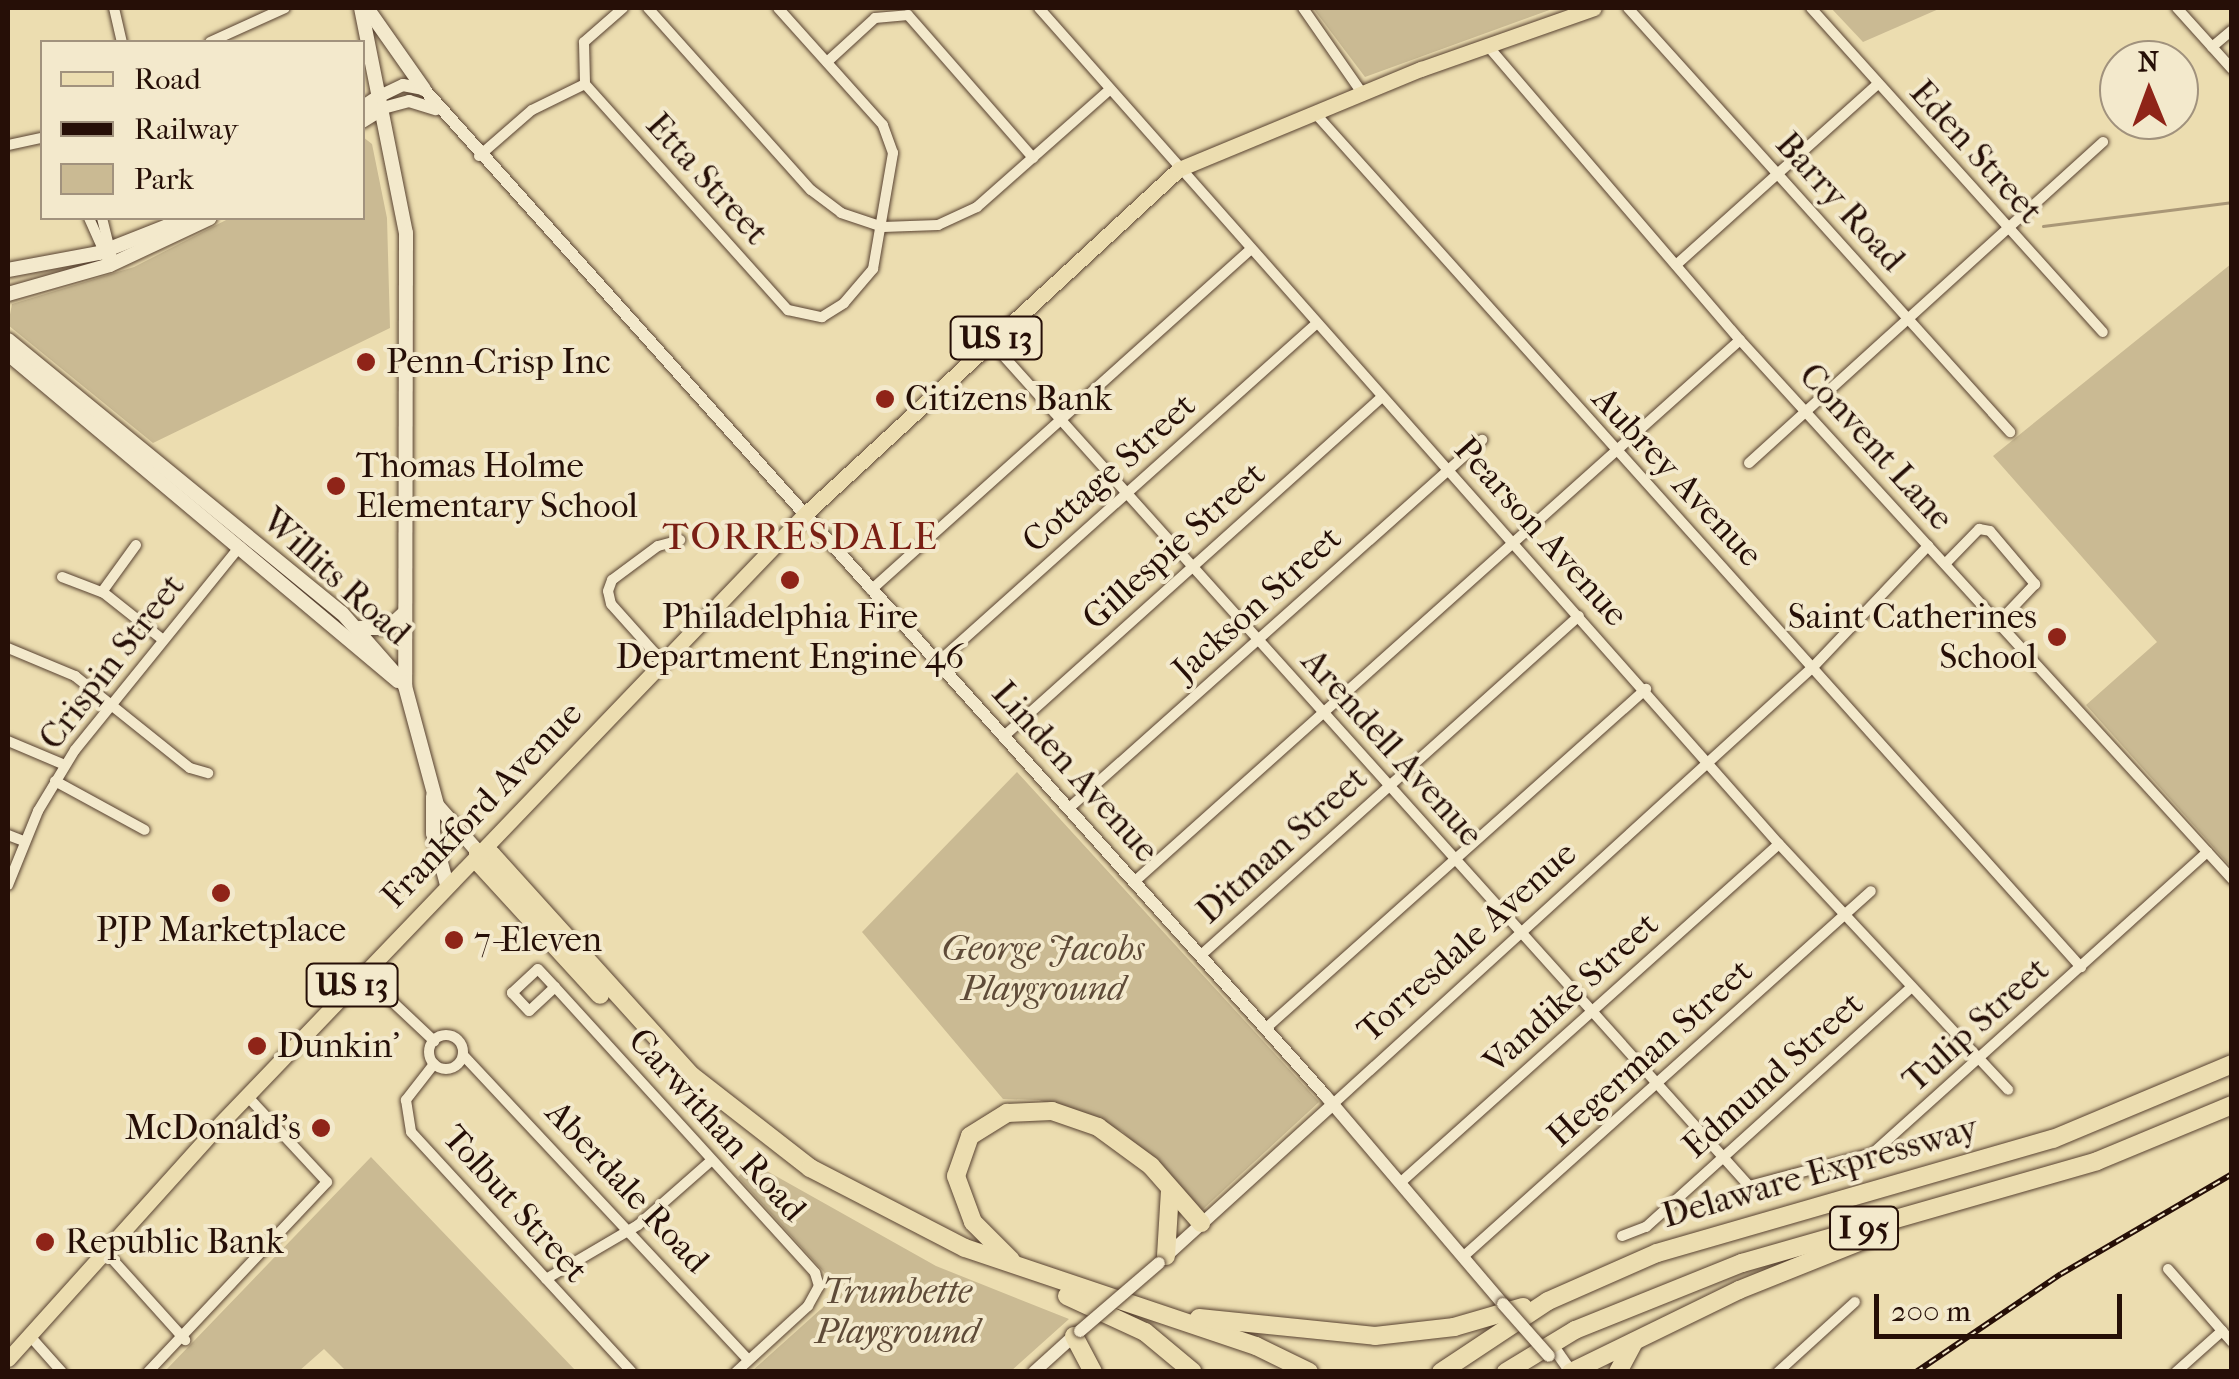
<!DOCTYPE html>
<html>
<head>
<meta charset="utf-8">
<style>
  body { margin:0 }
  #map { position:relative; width:2239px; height:1379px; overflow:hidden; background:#ecddb0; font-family:"IM FELL French Canon",serif }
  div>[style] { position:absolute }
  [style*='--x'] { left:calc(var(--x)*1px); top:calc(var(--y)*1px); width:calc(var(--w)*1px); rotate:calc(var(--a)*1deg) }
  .green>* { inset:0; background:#caba93 }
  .stream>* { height:2.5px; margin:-1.25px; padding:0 1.25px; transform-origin:1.25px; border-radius:1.25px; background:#a99777 }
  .roads { filter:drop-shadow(0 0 2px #584231) drop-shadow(0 0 2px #584231) }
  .minor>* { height:10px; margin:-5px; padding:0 5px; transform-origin:5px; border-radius:5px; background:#f3e9cc }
  .minor>.ring { margin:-5px; padding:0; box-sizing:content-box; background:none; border:10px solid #f3e9cc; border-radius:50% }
  .tertiary>* { height:12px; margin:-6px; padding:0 6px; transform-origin:6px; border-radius:6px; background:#f3e9cc }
  .secondary>* { height:14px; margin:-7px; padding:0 7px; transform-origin:7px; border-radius:7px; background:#f3e9cc }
  .primary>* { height:15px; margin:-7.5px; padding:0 7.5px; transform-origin:7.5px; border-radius:7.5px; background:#ecddb0 }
  .motorway>* { height:18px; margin:-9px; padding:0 9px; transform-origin:9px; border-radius:9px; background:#ecddb0 }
  .rail>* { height:6px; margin-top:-3px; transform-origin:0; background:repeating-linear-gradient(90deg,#f3e9cc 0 8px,#260f07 0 16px); box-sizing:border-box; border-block:2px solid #260f07 }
  .bridges { filter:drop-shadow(0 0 2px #584231) drop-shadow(0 0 2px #584231) }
  .tertiary-bridge>* { height:12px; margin:-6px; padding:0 6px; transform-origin:6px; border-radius:6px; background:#f3e9cc }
  .dots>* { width:28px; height:28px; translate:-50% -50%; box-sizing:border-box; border:5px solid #f3e9cc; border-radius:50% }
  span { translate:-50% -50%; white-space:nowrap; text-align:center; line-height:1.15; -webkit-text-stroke:8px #f3e9cc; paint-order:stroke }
  .shield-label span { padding:2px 8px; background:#f3e9cc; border:2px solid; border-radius:8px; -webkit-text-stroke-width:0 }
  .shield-label { font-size:32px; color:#260f07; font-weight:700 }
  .street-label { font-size:35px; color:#260f07 }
  .poi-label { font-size:35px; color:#260f07 }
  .left { translate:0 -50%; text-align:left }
  .right { translate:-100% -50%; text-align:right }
  .park-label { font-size:35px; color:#5f4b38; font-style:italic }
  .neighbourhood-label { font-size:38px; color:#7a1f14; letter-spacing:2.5px }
  .frame { position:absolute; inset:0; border:10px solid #260f07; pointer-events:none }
  .legend { position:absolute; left:40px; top:40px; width:325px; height:180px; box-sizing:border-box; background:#f3e9cc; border:2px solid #a1927d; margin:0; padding:12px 18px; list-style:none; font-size:30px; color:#260f07 }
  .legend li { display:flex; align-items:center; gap:20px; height:50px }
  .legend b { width:50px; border:2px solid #a1927d }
  .north { position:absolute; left:2099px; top:40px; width:100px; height:100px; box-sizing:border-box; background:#f3e9cc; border:2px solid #a1927d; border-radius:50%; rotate:359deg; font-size:28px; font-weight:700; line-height:40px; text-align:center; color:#260f07 }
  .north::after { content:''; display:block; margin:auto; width:35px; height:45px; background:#8f2418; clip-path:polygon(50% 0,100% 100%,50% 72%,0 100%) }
  .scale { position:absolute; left:1874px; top:1294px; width:248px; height:45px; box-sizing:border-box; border:5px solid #260f07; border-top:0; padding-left:12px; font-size:30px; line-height:35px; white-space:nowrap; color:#260f07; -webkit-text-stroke:8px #f3e9cc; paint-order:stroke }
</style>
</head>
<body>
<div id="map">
  <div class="green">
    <div style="clip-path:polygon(1313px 8px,1555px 8px,1365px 77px)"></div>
    <div style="clip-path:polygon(1831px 8px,1941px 8px,1863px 42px)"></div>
    <div style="clip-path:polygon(363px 137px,372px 144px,387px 218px,390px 328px,153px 443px,8px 325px,12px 304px,134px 267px,230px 218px,362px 218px)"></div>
    <div style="clip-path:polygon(2231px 264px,2232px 264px,2231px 867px,2086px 705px,2157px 642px,1993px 456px)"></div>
    <div style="clip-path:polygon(1017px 772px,1319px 1102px,1201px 1211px,1122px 1131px,1039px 1100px,1003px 1099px,862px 932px)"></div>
    <div style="clip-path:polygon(371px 1157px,576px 1371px,346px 1371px,324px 1349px,299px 1371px,165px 1371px)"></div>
    <div style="clip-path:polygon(751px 1162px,936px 1266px,1069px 1319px,1011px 1371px,752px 1371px,841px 1291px,738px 1177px)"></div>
  </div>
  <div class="stream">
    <div style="--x:2043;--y:226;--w:191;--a:-7.2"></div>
  </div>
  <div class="roads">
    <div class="minor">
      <div style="--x:114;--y:8;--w:35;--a:77"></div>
      <div style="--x:623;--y:8;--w:52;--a:138.9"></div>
      <div style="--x:584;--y:42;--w:42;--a:88.6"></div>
      <div style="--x:585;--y:84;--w:304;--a:48.1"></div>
      <div style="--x:788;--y:310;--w:35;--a:12"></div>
      <div style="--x:822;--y:317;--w:26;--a:-32"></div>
      <div style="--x:844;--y:303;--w:45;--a:-49.5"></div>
      <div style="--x:873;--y:269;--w:118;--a:-80.2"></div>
      <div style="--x:893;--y:153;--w:30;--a:-110"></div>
      <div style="--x:883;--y:125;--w:157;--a:-131.9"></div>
      <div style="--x:648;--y:8;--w:244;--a:48.2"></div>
      <div style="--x:811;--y:190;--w:38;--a:37"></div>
      <div style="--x:841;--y:213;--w:44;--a:18.4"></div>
      <div style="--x:883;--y:227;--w:55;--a:-2.1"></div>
      <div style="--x:938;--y:225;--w:43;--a:-24.8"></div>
      <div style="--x:977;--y:207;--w:175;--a:-41.5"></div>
      <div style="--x:1039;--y:8;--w:1116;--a:48.49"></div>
      <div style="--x:1779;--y:844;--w:336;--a:47"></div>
      <div style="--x:1303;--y:8;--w:103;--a:55.2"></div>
      <div style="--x:1628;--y:8;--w:571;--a:47.98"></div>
      <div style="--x:1811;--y:8;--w:436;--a:48"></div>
      <div style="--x:2177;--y:8;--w:82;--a:48"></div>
      <div style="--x:210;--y:42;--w:82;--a:-24.4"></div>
      <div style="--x:1487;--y:45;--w:389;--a:49.4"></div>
      <div style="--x:1740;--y:340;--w:730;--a:47.61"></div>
      <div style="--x:2212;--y:47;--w:26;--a:-40"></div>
      <div style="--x:827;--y:62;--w:65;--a:-42.5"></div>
      <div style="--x:875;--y:18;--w:33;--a:-5"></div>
      <div style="--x:908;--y:15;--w:190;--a:48.8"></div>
      <div style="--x:1314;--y:112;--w:1149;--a:48.11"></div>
      <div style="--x:8;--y:145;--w:35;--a:-12"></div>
      <div style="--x:479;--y:156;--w:70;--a:-41"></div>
      <div style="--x:532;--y:110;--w:59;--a:-26.1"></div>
      <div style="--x:89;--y:218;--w:51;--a:65.9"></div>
      <div style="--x:102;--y:218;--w:38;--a:76"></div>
      <div style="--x:1676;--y:265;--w:271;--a:-41.9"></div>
      <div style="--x:991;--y:342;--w:1134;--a:48.07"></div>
      <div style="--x:1749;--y:1186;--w:128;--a:-14.9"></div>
      <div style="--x:1873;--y:1153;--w:450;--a:-42"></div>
      <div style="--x:1749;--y:463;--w:478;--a:-42.2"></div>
      <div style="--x:1945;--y:564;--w:49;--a:-45.8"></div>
      <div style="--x:1979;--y:529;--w:11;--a:10"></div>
      <div style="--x:1990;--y:531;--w:70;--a:49.7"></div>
      <div style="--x:2035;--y:584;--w:52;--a:133.5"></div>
      <div style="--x:62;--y:577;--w:45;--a:20.9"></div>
      <div style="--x:104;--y:593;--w:75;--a:38.5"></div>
      <div style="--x:871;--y:590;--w:511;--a:-41.9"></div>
      <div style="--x:102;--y:592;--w:58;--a:-54.1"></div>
      <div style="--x:8;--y:648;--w:73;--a:22.7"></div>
      <div style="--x:75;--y:676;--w:147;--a:38.7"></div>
      <div style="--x:190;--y:768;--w:19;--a:16"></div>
      <div style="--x:662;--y:661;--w:76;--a:-131.8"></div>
      <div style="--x:611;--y:604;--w:13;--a:-103"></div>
      <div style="--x:608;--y:591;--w:12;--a:-70"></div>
      <div style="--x:612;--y:580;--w:57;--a:-36.5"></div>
      <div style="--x:658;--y:546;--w:23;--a:-15"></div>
      <div style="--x:937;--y:663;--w:510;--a:-41.82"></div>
      <div style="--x:1003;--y:737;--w:509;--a:-41.9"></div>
      <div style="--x:8;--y:741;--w:62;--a:22.8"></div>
      <div style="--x:55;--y:781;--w:102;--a:28.6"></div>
      <div style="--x:1068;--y:809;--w:555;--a:-41.71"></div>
      <div style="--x:8;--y:835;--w:17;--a:21"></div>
      <div style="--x:1134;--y:882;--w:813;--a:-41.81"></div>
      <div style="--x:8;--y:885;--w:80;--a:-67.9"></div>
      <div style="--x:38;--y:811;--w:71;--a:-58.8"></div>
      <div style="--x:75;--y:750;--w:262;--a:-51"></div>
      <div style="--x:1200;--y:956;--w:509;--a:-41.9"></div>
      <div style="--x:363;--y:974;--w:98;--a:43.3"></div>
      <div style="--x:555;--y:987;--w:35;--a:137"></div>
      <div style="--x:529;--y:1011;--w:25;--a:-133"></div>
      <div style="--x:512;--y:993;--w:35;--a:-43"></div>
      <div style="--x:538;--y:969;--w:25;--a:47"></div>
      <div style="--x:555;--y:987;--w:387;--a:47.7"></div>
      <div style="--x:815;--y:1273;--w:14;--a:73"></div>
      <div style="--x:819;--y:1286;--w:23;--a:119"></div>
      <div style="--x:808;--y:1306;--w:98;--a:137.5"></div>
      <div style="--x:1265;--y:1029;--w:511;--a:-41.75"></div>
      <div class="ring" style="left:429px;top:1035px;width:24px;height:24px"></div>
      <div style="--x:463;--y:1055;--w:417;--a:46.9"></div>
      <div style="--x:434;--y:1064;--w:46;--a:127.9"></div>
      <div style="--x:406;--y:1100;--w:32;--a:81"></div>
      <div style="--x:411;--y:1132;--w:326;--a:47.4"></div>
      <div style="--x:1333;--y:1104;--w:651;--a:-42.32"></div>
      <div style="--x:1814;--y:666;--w:166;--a:-46.5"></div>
      <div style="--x:1400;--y:1183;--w:508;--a:-41.81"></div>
      <div style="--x:1622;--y:1236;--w:26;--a:-21"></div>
      <div style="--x:1646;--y:1227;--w:358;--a:-42.1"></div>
      <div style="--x:105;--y:1251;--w:120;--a:48"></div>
      <div style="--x:1465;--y:1255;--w:545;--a:-41.88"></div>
      <div style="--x:2168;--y:1269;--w:97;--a:48.8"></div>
      <div style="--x:546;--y:1279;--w:107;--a:-30.4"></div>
      <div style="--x:638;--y:1225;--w:98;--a:-41.3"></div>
      <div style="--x:29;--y:1335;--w:50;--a:48.3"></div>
      <div style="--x:148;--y:1372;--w:261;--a:-46.7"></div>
      <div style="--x:327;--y:1182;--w:117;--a:-132.9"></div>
      <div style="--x:1778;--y:1372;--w:104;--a:-42.3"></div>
      <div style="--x:2176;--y:1372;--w:62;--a:-41.7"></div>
    </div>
    <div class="tertiary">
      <div style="--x:380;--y:96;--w:25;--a:-26"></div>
      <div style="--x:403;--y:85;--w:21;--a:11"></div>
      <div style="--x:424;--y:89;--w:1350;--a:48.15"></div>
      <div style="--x:1325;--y:1095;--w:275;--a:49.6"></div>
      <div style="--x:383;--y:108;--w:27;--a:-15"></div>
      <div style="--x:409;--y:101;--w:28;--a:17"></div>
      <div style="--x:1164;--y:1258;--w:229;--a:-42.3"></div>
      <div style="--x:1557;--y:1352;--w:24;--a:55"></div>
      <div style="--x:1034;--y:1372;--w:58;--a:-42.2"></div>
    </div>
    <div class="secondary">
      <div style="--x:361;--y:8;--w:229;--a:78.7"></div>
      <div style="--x:406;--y:233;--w:453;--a:90.1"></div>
      <div style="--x:405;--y:686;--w:123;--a:74.9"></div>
      <div style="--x:437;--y:805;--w:62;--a:48.9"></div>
      <div style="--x:367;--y:8;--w:99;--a:54.9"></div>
      <div style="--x:362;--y:108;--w:22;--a:-34"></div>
      <div style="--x:362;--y:121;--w:25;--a:-32"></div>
      <div style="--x:8;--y:270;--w:93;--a:-10.6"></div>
      <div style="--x:99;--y:253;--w:96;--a:-21.5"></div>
      <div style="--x:8;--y:294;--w:106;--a:-15.9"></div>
      <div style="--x:110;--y:265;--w:110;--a:-25.2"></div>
      <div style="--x:8;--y:340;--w:431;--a:39.3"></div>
      <div style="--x:342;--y:613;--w:96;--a:48.8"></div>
      <div style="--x:8;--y:354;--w:509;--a:39.98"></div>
      <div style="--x:359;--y:628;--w:29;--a:0"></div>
      <div style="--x:388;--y:628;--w:23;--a:-43"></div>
      <div style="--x:433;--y:796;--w:37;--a:90"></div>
      <div style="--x:433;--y:833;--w:54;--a:74.9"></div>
    </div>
    <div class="primary">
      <div style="--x:8;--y:1359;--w:311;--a:-48"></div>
      <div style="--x:216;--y:1128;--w:848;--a:-46.19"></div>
      <div style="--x:803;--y:516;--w:512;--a:-42.7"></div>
      <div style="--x:1179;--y:169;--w:262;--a:-22.5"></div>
      <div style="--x:1421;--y:69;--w:183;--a:-19.4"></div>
    </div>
    <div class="motorway">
      <div style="--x:478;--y:852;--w:14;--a:12"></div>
      <div style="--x:492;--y:855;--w:298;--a:47.9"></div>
      <div style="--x:692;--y:1076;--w:150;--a:37.9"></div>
      <div style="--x:810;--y:1168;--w:174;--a:27.3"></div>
      <div style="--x:965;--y:1248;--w:307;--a:18.6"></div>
      <div style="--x:1256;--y:1346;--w:59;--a:26.1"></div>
      <div style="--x:478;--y:852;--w:13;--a:77"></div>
      <div style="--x:481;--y:865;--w:176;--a:47.5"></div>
      <div style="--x:1166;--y:1256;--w:66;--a:-86.5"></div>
      <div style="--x:1011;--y:1260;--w:54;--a:-135"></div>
      <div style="--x:973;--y:1222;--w:49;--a:-110.3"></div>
      <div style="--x:956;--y:1176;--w:42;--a:-70.7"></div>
      <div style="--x:970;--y:1136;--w:44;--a:-31.9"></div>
      <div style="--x:1007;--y:1113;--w:45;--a:-2.5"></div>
      <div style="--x:1052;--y:1111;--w:49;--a:19.2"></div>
      <div style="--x:1098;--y:1127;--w:66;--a:36.3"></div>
      <div style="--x:1151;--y:1166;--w:76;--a:48.7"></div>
      <div style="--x:1067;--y:1296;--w:86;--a:24.8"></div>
      <div style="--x:1145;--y:1332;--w:62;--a:39.8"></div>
      <div style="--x:1199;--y:1318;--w:177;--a:5.8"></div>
      <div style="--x:1375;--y:1336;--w:80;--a:-6.5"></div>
      <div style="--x:1454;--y:1327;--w:72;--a:-16.2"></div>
      <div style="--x:1074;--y:1336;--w:41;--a:62.2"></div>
      <div style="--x:1441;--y:1372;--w:128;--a:-33.6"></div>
      <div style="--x:1548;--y:1301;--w:119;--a:-23.8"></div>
      <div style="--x:1657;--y:1253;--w:412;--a:-16.1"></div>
      <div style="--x:2053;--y:1139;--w:194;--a:-22.7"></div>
      <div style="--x:1506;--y:1372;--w:81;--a:-31.3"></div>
      <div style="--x:1575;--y:1330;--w:180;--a:-21.9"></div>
      <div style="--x:1742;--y:1263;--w:369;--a:-16"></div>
      <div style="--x:2097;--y:1161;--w:146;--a:-22.5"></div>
      <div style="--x:1571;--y:1372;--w:187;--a:-26"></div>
      <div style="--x:1739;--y:1290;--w:142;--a:-21.9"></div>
      <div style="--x:1618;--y:1372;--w:34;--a:-62"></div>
    </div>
  </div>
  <div class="rail">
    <div style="--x:1916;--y:1372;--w:175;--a:-34.1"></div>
    <div style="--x:2061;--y:1274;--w:198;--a:-30.3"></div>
  </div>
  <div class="bridges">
    <div class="tertiary-bridge">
      <div style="--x:1503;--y:1304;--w:69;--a:48.5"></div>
      <div style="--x:1080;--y:1331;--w:104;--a:-40.7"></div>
    </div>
  </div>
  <div class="dots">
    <div style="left:366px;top:362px;background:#8f2418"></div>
    <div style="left:885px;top:399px;background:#8f2418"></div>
    <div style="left:336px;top:486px;background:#8f2418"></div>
    <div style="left:790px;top:580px;background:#8f2418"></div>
    <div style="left:2057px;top:637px;background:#8f2418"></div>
    <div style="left:221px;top:893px;background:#8f2418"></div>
    <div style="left:454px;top:940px;background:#8f2418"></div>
    <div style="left:257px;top:1046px;background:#8f2418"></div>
    <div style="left:321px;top:1128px;background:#8f2418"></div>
    <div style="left:45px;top:1242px;background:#8f2418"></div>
  </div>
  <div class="shield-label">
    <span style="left:996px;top:338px">US 13</span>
    <span style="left:352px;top:985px">US 13</span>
    <span style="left:1864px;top:1228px">I 95</span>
  </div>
  <div class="street-label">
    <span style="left:1976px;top:152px;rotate:48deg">Eden Street</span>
    <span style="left:707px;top:179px;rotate:48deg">Etta Street</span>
    <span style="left:1840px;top:202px;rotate:48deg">Barry Road</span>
    <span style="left:1876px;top:447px;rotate:48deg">Convent Lane</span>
    <span style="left:1109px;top:473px;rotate:-42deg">Cottage Street</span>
    <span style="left:1677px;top:477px;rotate:47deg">Aubrey Avenue</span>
    <span style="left:1541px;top:532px;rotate:48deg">Pearson Avenue</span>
    <span style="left:1174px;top:546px;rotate:-42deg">Gillespie Street</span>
    <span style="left:336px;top:577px;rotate:42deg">Willits Road</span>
    <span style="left:1257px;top:604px;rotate:-42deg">Jackson Street</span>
    <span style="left:112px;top:662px;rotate:-52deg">Crispin Street</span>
    <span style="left:1392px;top:748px;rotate:48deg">Arendell Avenue</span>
    <span style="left:1075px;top:772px;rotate:48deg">Linden Avenue</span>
    <span style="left:482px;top:805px;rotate:-46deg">Frankford Avenue</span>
    <span style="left:1282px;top:845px;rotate:-42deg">Ditman Street</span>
    <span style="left:1467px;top:942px;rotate:-42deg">Torresdale Avenue</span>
    <span style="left:1571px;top:993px;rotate:-42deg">Vandike Street</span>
    <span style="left:1976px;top:1025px;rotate:-42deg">Tulip Street</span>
    <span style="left:1650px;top:1053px;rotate:-42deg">Hegerman Street</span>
    <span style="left:1773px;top:1075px;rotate:-42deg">Edmund Street</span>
    <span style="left:717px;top:1125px;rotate:48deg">Carwithan Road</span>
    <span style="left:1820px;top:1172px;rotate:-16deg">Delaware Expressway</span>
    <span style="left:627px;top:1187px;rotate:47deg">Aberdale Road</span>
    <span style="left:515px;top:1204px;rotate:48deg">Tolbut Street</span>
  </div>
  <div class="poi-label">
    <span class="left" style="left:386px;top:362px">Penn-Crisp Inc</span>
    <span class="left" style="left:905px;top:399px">Citizens Bank</span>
    <span class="left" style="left:356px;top:486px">Thomas Holme<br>Elementary School</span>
    <span style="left:790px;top:637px">Philadelphia Fire<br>Department Engine 46</span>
    <span class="right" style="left:2037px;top:637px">Saint Catherines<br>School</span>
    <span style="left:221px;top:930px">PJP Marketplace</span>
    <span class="left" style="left:474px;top:940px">7-Eleven</span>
    <span class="left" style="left:277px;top:1046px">Dunkin'</span>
    <span class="right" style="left:301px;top:1128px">McDonald's</span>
    <span class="left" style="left:65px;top:1242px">Republic Bank</span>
  </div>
  <div class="park-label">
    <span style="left:1043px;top:969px">George Jacobs<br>Playground</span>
    <span style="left:897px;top:1312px">Trumbette<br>Playground</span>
  </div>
  <div class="neighbourhood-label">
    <span style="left:801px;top:537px">TORRESDALE</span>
  </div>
  <div class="frame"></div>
  <ul class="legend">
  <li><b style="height:12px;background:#ecddb0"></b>Road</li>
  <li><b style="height:12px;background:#260f07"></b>Railway</li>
  <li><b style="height:28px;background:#caba93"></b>Park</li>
  </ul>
  <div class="north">N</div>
  <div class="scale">200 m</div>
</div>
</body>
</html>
